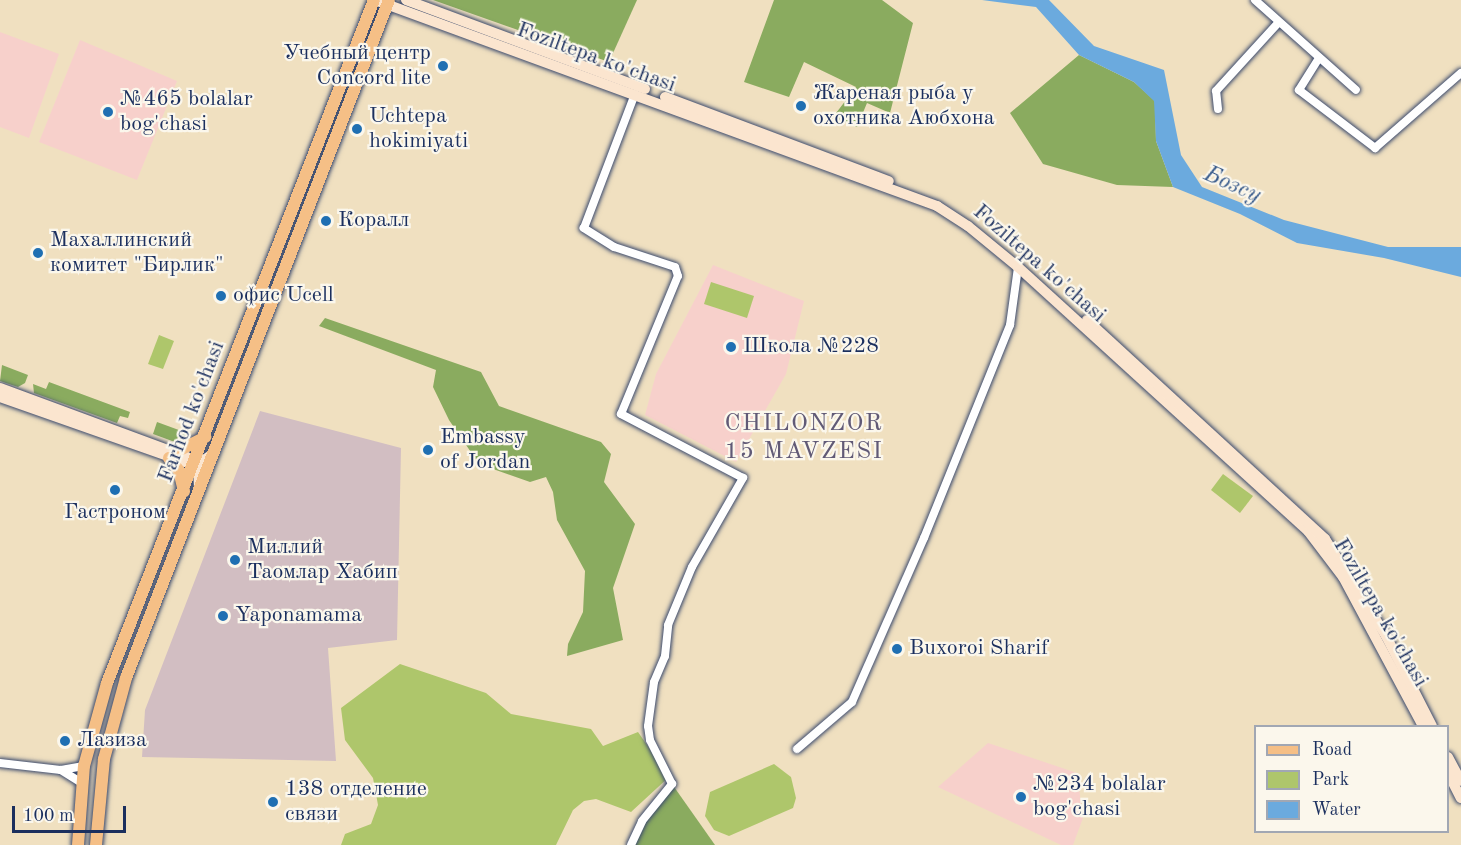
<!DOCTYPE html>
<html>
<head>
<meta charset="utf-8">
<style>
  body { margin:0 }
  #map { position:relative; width:1461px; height:845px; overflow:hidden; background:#f0e0c0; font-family:"Old Standard TT",serif }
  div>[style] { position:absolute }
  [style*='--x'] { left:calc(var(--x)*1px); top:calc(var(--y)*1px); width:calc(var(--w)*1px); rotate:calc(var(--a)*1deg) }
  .built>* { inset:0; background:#f7d0cb }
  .industrial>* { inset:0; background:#d2bec2 }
  .green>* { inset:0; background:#aec66b }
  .forest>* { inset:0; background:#8aab5f }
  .water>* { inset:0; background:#6baade }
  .roads { filter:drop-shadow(0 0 2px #3b4a6d) drop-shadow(0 0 2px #3b4a6d) }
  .street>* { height:8px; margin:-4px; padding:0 4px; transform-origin:4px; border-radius:4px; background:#fff }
  .secondary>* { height:10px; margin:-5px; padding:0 5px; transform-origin:5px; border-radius:5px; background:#fbe5cf }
  .primary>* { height:12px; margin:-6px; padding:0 6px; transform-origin:6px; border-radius:6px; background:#f5bf86 }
  .dots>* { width:16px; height:16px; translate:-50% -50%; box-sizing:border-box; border:3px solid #fbf7ec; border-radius:50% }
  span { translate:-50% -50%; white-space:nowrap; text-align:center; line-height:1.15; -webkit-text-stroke:4.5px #fbf7ec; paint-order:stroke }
  .poi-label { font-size:22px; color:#1b2f5e }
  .right { translate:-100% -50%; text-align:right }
  .left { translate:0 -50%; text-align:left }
  .street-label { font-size:22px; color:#1b2f5e }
  .water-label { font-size:24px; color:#375a8b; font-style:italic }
  .neighbourhood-label { font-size:24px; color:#615a76; letter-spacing:1.5px }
  .legend { position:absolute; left:1254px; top:725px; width:195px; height:108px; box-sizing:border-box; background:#fbf7ec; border:2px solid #a1a7b3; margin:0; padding:8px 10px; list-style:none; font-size:18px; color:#1b2f5e }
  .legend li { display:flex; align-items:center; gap:12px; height:30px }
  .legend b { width:30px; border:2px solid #a1a7b3 }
  .scale { position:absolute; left:12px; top:806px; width:114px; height:27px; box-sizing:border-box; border:3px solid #1b2f5e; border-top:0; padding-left:8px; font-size:18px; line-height:21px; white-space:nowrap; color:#1b2f5e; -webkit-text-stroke:4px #fbf7ec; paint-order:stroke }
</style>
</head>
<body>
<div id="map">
  <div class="built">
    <div style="clip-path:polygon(0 32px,59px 54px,29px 138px,0 127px)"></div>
    <div style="clip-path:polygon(80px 40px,177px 81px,137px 180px,39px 142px)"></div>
    <div style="clip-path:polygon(713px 265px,804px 301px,786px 374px,736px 462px,645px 415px,656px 374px)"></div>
    <div style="clip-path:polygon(988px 743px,1077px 773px,1083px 818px,1073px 845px,1061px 845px,938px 787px)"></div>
  </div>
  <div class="industrial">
    <div style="clip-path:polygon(260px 411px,401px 448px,397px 640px,328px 648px,336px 761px,142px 757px,145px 710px)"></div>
  </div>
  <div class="green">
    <div style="clip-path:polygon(711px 282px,754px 296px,747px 318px,704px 304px)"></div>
    <div style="clip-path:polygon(159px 335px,174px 341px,163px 369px,148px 364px)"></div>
    <div style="clip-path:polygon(1223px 474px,1253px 496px,1240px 513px,1211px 490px)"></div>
    <div style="clip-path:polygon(400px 664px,486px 693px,511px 714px,591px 729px,603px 746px,638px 732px,669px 777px,631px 812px,596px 799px,584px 801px,573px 810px,556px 845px,341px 845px,345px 834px,371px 824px,378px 805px,373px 778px,345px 740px,341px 708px)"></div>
    <div style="clip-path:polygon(774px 764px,791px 777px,796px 798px,793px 808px,729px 836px,714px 830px,705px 816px,710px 792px)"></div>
  </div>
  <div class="forest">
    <div style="clip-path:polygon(433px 0,637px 0,609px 62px)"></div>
    <div style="clip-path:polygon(774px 0,882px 0,913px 23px,890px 113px,867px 103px,857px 127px,833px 117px,856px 87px,804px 62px,789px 97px,744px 82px)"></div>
    <div style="clip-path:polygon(1079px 55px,1134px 82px,1155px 101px,1156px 141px,1173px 187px,1117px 185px,1043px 164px,1010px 113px)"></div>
    <div style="clip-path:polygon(325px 318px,481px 372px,499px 406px,601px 442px,611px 454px,604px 482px,635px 524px,613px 588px,623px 640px,567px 656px,568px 644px,583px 612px,585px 571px,557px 520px,553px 492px,546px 477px,530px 482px,479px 464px,449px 420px,433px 387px,436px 370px,319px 326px)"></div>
    <div style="clip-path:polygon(2px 365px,28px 375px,25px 383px,18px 387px,0 381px)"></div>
    <div style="clip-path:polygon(49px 382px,130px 412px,128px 418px,120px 416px,117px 423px,34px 393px,33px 384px,46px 389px)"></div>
    <div style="clip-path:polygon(157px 422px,187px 433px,183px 445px,153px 434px)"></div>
    <div style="clip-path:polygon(672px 784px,715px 845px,628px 845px,638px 820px)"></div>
  </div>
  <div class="water">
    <div style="clip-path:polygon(982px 0,1049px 0,1094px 46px,1164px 70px,1181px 155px,1202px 187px,1284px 220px,1388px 247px,1461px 247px,1461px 277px,1384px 258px,1297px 243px,1240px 214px,1173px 187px,1156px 141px,1154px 101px,1134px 82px,1079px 55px,1036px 7px)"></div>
  </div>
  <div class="roads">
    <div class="street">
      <div style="--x:1255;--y:0;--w:135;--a:41.7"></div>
      <div style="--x:1319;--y:58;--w:38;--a:122"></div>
      <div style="--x:1299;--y:90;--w:96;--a:37.3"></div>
      <div style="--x:1375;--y:148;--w:114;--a:-41.1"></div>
      <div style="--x:1218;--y:109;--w:18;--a:-96"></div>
      <div style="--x:1216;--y:91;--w:92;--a:-47.6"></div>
      <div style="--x:797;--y:749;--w:72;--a:-40.5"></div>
      <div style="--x:852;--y:702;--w:179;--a:-66.3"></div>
      <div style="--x:924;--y:538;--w:230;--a:-68"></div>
      <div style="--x:1010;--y:325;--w:59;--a:-82.1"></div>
      <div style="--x:0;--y:763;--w:61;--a:6.5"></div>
      <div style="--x:61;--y:770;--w:23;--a:-10"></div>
      <div style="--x:61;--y:770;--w:25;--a:32"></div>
      <div style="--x:631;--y:845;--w:26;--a:-65"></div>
      <div style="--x:642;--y:821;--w:48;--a:-51"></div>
      <div style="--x:672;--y:784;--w:49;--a:-116.6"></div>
      <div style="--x:650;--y:740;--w:14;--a:-98"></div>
      <div style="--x:648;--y:726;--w:44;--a:-82.2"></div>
      <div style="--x:654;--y:682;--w:28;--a:-67"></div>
      <div style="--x:665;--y:656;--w:31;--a:-84"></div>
      <div style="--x:668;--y:625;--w:63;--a:-67.5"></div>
      <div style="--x:692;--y:567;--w:103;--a:-60.2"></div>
      <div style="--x:743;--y:478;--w:138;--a:-152.3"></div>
      <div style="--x:621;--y:414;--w:149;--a:-67.6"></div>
      <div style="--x:678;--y:276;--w:9;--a:-108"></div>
      <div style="--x:675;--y:267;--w:64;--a:-161.8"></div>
      <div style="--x:614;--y:247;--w:36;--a:-148"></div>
      <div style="--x:584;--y:228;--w:143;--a:-69.2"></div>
    </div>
    <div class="secondary">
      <div style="--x:375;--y:0;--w:599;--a:20.13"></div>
      <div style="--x:937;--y:206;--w:37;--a:33"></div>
      <div style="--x:968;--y:226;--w:65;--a:39.4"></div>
      <div style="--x:1018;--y:267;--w:392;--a:42.3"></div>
      <div style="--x:1308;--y:531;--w:58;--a:52.7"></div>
      <div style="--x:1343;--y:577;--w:169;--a:61.8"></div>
      <div style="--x:406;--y:0;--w:255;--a:20.4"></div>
      <div style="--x:665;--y:97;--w:239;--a:20.6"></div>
      <div style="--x:1087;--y:320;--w:323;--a:42.6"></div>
      <div style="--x:1325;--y:539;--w:115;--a:57.8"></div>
      <div style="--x:1386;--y:636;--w:101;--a:62.9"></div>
      <div style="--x:0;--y:388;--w:199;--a:20.3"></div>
      <div style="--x:187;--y:457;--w:16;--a:47"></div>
      <div style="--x:198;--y:469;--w:21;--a:87"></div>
      <div style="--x:0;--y:397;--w:196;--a:19.4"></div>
      <div style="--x:185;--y:462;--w:16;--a:0"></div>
      <div style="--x:201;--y:462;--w:16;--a:-35"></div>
      <div style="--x:1448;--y:757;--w:27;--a:62"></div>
      <div style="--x:1448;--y:773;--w:28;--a:63"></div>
    </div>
    <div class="primary">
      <div style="--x:176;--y:452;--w:33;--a:-27"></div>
      <div style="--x:169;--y:458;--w:16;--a:52"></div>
      <div style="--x:179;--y:471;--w:21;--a:76"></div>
      <div style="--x:78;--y:845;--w:79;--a:-85.7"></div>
      <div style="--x:84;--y:766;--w:86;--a:-74.5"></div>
      <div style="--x:107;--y:683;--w:733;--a:-68.65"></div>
      <div style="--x:96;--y:845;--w:86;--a:-84.7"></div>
      <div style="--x:104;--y:759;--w:84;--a:-74.8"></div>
      <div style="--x:126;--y:678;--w:727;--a:-68.8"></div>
    </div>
  </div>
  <div class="dots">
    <div style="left:443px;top:66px;background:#1f6fb2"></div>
    <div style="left:801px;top:106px;background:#1f6fb2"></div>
    <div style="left:108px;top:112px;background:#1f6fb2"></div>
    <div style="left:357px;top:129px;background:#1f6fb2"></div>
    <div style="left:326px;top:221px;background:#1f6fb2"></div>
    <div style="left:38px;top:253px;background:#1f6fb2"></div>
    <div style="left:221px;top:296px;background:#1f6fb2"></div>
    <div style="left:731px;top:347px;background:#1f6fb2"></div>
    <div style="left:428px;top:450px;background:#1f6fb2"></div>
    <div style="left:115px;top:490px;background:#1f6fb2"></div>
    <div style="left:235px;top:560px;background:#1f6fb2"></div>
    <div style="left:223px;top:616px;background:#1f6fb2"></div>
    <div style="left:897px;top:649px;background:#1f6fb2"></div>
    <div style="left:65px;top:741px;background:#1f6fb2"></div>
    <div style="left:1021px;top:797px;background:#1f6fb2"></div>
    <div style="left:273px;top:802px;background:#1f6fb2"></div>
  </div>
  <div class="poi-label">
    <span class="right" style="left:431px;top:66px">Учебный центр<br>Concord lite</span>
    <span class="left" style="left:813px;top:106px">Жареная рыба у<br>охотника Аюбхона</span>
    <span class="left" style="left:120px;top:112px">№465 bolalar<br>bog'chasi</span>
    <span class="left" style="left:369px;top:129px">Uchtepa<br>hokimiyati</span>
    <span class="left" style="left:338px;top:221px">Коралл</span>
    <span class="left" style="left:50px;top:253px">Махаллинский<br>комитет "Бирлик"</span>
    <span class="left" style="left:233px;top:296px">офис Ucell</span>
    <span class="left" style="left:743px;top:347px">Школа №228</span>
    <span class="left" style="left:440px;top:450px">Embassy<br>of Jordan</span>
    <span style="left:115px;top:513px">Гастроном</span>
    <span class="left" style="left:247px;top:560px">Миллий<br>Таомлар Хабип</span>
    <span class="left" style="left:235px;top:616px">Yaponamama</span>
    <span class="left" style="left:909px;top:649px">Buxoroi Sharif</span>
    <span class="left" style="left:77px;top:741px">Лазиза</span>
    <span class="left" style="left:1033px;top:797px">№234 bolalar<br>bog'chasi</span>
    <span class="left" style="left:285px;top:802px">138 отделение<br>связи</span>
  </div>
  <div class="street-label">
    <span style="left:596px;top:58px;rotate:20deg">Foziltepa ko'chasi</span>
    <span style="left:1039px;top:264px;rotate:41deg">Foziltepa ko'chasi</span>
    <span style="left:192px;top:412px;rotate:-69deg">Farhod ko'chasi</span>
    <span style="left:1380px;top:613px;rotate:60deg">Foziltepa ko'chasi</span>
  </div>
  <div class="water-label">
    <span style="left:1232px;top:186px;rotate:24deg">Бозсу</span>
  </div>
  <div class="neighbourhood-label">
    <span style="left:804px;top:439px">CHILONZOR<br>15 MAVZESI</span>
  </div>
  <ul class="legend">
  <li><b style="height:8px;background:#f5bf86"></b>Road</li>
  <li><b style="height:16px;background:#aec66b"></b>Park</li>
  <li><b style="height:16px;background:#6baade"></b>Water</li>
  </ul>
  <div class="scale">100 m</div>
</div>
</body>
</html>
